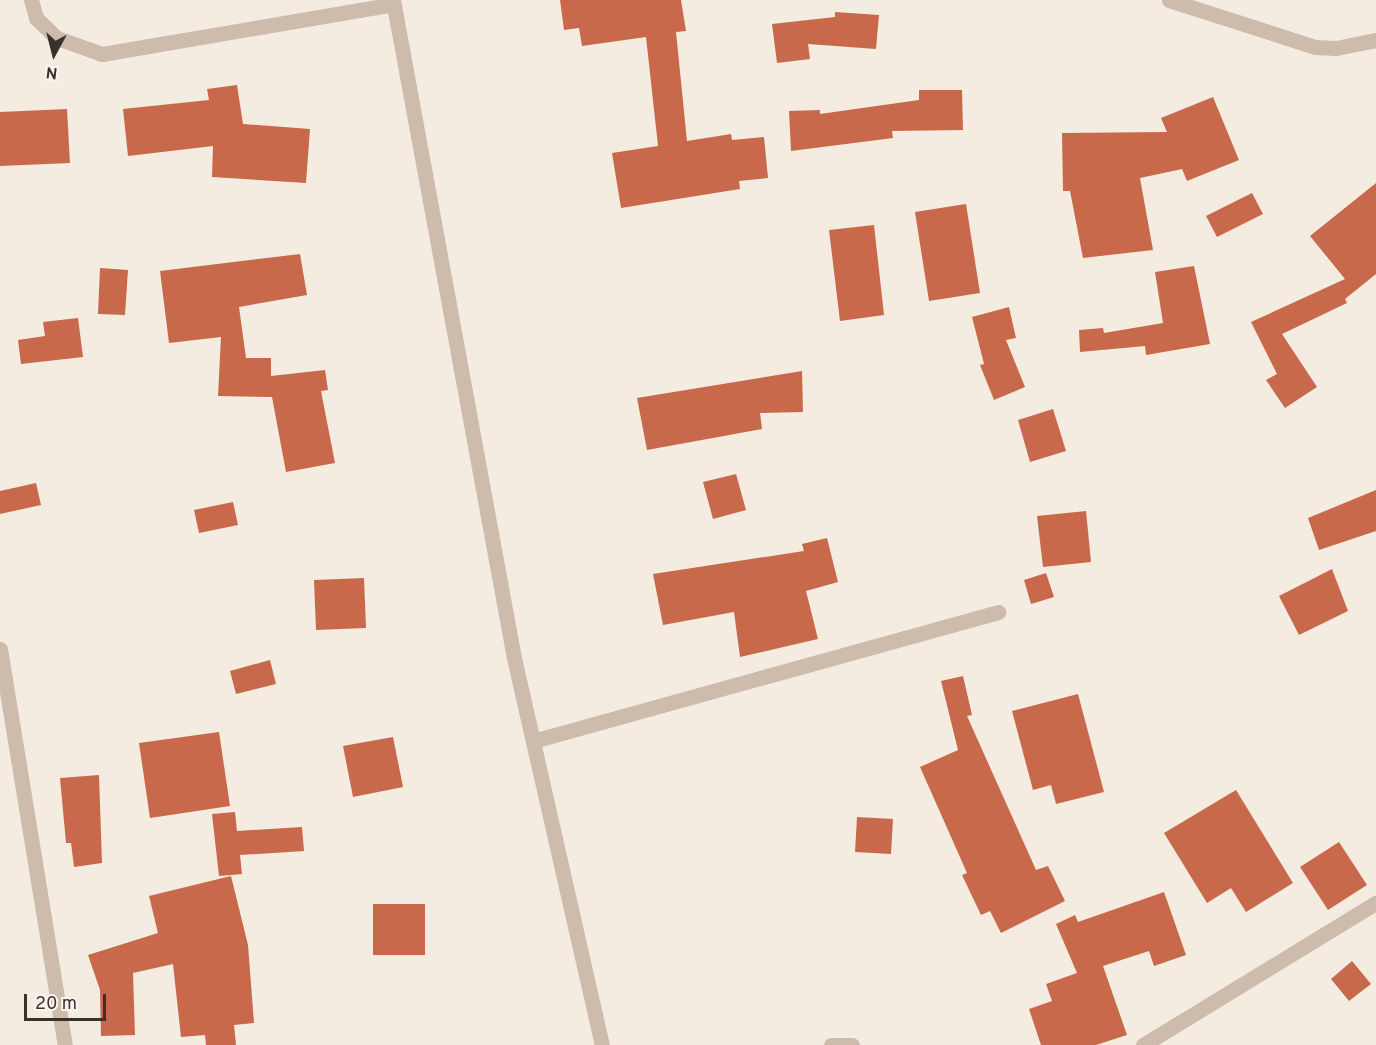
<!DOCTYPE html>
<html>
<head>
<meta charset="utf-8">
<style>
  body { margin:0 }
  #map { position:relative; width:1376px; height:1045px; overflow:hidden; background:#f4ebe1; font-family:Overpass,sans-serif }
  div>[style] { position:absolute }
  [style*='--x'] { left:calc(var(--x)*1px); top:calc(var(--y)*1px); width:calc(var(--w)*1px); rotate:calc(var(--a)*1deg) }
  .building>* { inset:0; background:#c8694b }
  .minor>* { height:15px; margin:-7.5px; padding:0 7.5px; transform-origin:7.5px; border-radius:7.5px; background:#cdbbac }
  span { translate:-50% -50%; white-space:nowrap; text-align:center; line-height:1.15; -webkit-text-stroke:5px #fbf5ee; paint-order:stroke }
  .north { position:absolute; left:24px; top:24px; width:60px; height:60px; -webkit-text-stroke:4px #fbf5ee; paint-order:stroke; rotate:187deg; font-size:16px; font-weight:700; line-height:24px; text-align:center; color:#3b302b }
  .north::after { content:''; display:block; margin:auto; width:21px; height:27px; background:#3b302b; clip-path:polygon(50% 0,100% 100%,50% 72%,0 100%) }
  .scale { position:absolute; left:24px; top:994px; width:82px; height:27px; box-sizing:border-box; border:3px solid #3b302b; border-top:0; padding-left:8px; font-size:18px; line-height:21px; white-space:nowrap; color:#3b302b; -webkit-text-stroke:4px #fbf5ee; paint-order:stroke }
</style>
</head>
<body>
<div id="map">
  <div class="building">
    <div style="clip-path:polygon(560px 0,681px 0,686px 31px,676px 32px,687px 141px,731px 134px,732px 140px,764px 137px,768px 178px,739px 181px,740px 189px,621px 208px,612px 153px,658px 146px,646px 37px,582px 46px,579px 28px,564px 30px)"></div>
    <div style="clip-path:polygon(835px 12px,879px 15px,876px 49px,808px 44px,810px 59px,777px 63px,772px 24px,835px 17px)"></div>
    <div style="clip-path:polygon(237px 85px,243px 124px,310px 129px,306px 183px,212px 177px,213px 146px,128px 156px,123px 109px,209px 100px,207px 89px)"></div>
    <div style="clip-path:polygon(919px 90px,962px 90px,963px 130px,892px 131px,893px 138px,791px 151px,789px 111px,820px 110px,820px 114px,919px 100px)"></div>
    <div style="clip-path:polygon(1213px 97px,1239px 160px,1187px 181px,1182px 169px,1140px 178px,1153px 250px,1083px 258px,1070px 191px,1063px 191px,1062px 133px,1167px 132px,1161px 118px)"></div>
    <div style="clip-path:polygon(67px 109px,70px 163px,0 166px,0 112px)"></div>
    <div style="clip-path:polygon(1376px 183px,1376px 274px,1345px 299px,1347px 303px,1282px 334px,1317px 387px,1285px 408px,1266px 380px,1277px 374px,1251px 322px,1345px 279px,1310px 236px)"></div>
    <div style="clip-path:polygon(1252px 193px,1263px 214px,1217px 237px,1206px 216px)"></div>
    <div style="clip-path:polygon(966px 204px,980px 293px,929px 301px,915px 212px)"></div>
    <div style="clip-path:polygon(874px 225px,884px 315px,840px 321px,829px 230px)"></div>
    <div style="clip-path:polygon(300px 254px,307px 295px,239px 307px,246px 358px,271px 358px,271px 376px,325px 370px,328px 390px,321px 391px,335px 463px,286px 472px,272px 397px,218px 396px,221px 337px,169px 343px,160px 271px)"></div>
    <div style="clip-path:polygon(1194px 266px,1210px 344px,1146px 355px,1145px 346px,1080px 352px,1079px 330px,1103px 328px,1104px 333px,1163px 323px,1155px 272px)"></div>
    <div style="clip-path:polygon(100px 268px,128px 270px,125px 315px,98px 314px)"></div>
    <div style="clip-path:polygon(1009px 307px,1016px 338px,1006px 340px,1025px 387px,994px 400px,980px 365px,984px 364px,972px 317px)"></div>
    <div style="clip-path:polygon(78px 318px,83px 357px,21px 364px,18px 340px,45px 336px,43px 322px)"></div>
    <div style="clip-path:polygon(802px 371px,803px 412px,760px 413px,762px 429px,647px 450px,637px 398px)"></div>
    <div style="clip-path:polygon(1053px 409px,1066px 451px,1030px 462px,1018px 420px)"></div>
    <div style="clip-path:polygon(736px 474px,746px 510px,713px 519px,703px 482px)"></div>
    <div style="clip-path:polygon(36px 483px,41px 505px,0 514px,0 491px)"></div>
    <div style="clip-path:polygon(1376px 490px,1376px 531px,1319px 550px,1308px 518px)"></div>
    <div style="clip-path:polygon(233px 502px,238px 525px,199px 533px,194px 510px)"></div>
    <div style="clip-path:polygon(1086px 511px,1091px 562px,1043px 567px,1037px 516px)"></div>
    <div style="clip-path:polygon(827px 538px,838px 582px,806px 591px,818px 639px,740px 657px,734px 612px,663px 625px,653px 574px,804px 551px,802px 544px)"></div>
    <div style="clip-path:polygon(1332px 569px,1348px 611px,1299px 635px,1279px 596px)"></div>
    <div style="clip-path:polygon(1046px 573px,1054px 597px,1031px 604px,1024px 580px)"></div>
    <div style="clip-path:polygon(364px 578px,366px 628px,316px 630px,314px 580px)"></div>
    <div style="clip-path:polygon(270px 660px,276px 684px,236px 694px,230px 671px)"></div>
    <div style="clip-path:polygon(963px 676px,972px 715px,967px 716px,1036px 870px,1048px 866px,1065px 901px,1001px 933px,990px 911px,981px 915px,962px 875px,967px 873px,920px 767px,958px 750px,941px 681px)"></div>
    <div style="clip-path:polygon(1078px 694px,1104px 792px,1056px 804px,1051px 785px,1033px 790px,1012px 711px)"></div>
    <div style="clip-path:polygon(219px 732px,230px 806px,150px 818px,139px 743px)"></div>
    <div style="clip-path:polygon(393px 737px,403px 787px,353px 797px,343px 746px)"></div>
    <div style="clip-path:polygon(99px 775px,102px 863px,74px 867px,71px 843px,66px 843px,60px 778px)"></div>
    <div style="clip-path:polygon(1236px 790px,1293px 883px,1246px 912px,1231px 888px,1207px 903px,1164px 833px)"></div>
    <div style="clip-path:polygon(235px 812px,237px 831px,302px 827px,304px 851px,240px 855px,242px 874px,219px 876px,212px 814px)"></div>
    <div style="clip-path:polygon(857px 817px,893px 819px,891px 854px,855px 852px)"></div>
    <div style="clip-path:polygon(1339px 842px,1367px 885px,1328px 910px,1300px 867px)"></div>
    <div style="clip-path:polygon(231px 876px,248px 945px,254px 1023px,234px 1025px,236px 1045px,206px 1045px,205px 1035px,181px 1037px,173px 964px,133px 973px,135px 1035px,101px 1036px,100px 990px,88px 955px,158px 933px,149px 896px)"></div>
    <div style="clip-path:polygon(1164px 892px,1186px 955px,1154px 966px,1149px 951px,1103px 966px,1127px 1035px,1096px 1045px,1041px 1045px,1029px 1009px,1052px 1001px,1046px 984px,1077px 973px,1056px 924px,1075px 915px,1078px 922px)"></div>
    <div style="clip-path:polygon(373px 904px,425px 904px,425px 955px,373px 955px)"></div>
    <div style="clip-path:polygon(1352px 961px,1371px 984px,1349px 1001px,1331px 979px)"></div>
  </div>
  <div class="minor">
    <div style="--x:31;--y:0;--w:19;--a:74"></div>
    <div style="--x:36;--y:18;--w:29;--a:44"></div>
    <div style="--x:57;--y:38;--w:48;--a:19.6"></div>
    <div style="--x:102;--y:54;--w:296;--a:-9.7"></div>
    <div style="--x:393;--y:0;--w:669;--a:79.58"></div>
    <div style="--x:514;--y:658;--w:397;--a:77.2"></div>
    <div style="--x:1169;--y:0;--w:153;--a:17.8"></div>
    <div style="--x:1315;--y:47;--w:21;--a:3"></div>
    <div style="--x:1336;--y:48;--w:41;--a:-11.3"></div>
    <div style="--x:0;--y:649;--w:401;--a:80.7"></div>
    <div style="--x:533;--y:741;--w:483;--a:-15.5"></div>
    <div style="--x:831;--y:1045;--w:21;--a:0"></div>
    <div style="--x:1143;--y:1045;--w:273;--a:-31.4"></div>
  </div>
  <div class="north">N</div>
  <div class="scale">20 m</div>
</div>
</body>
</html>
